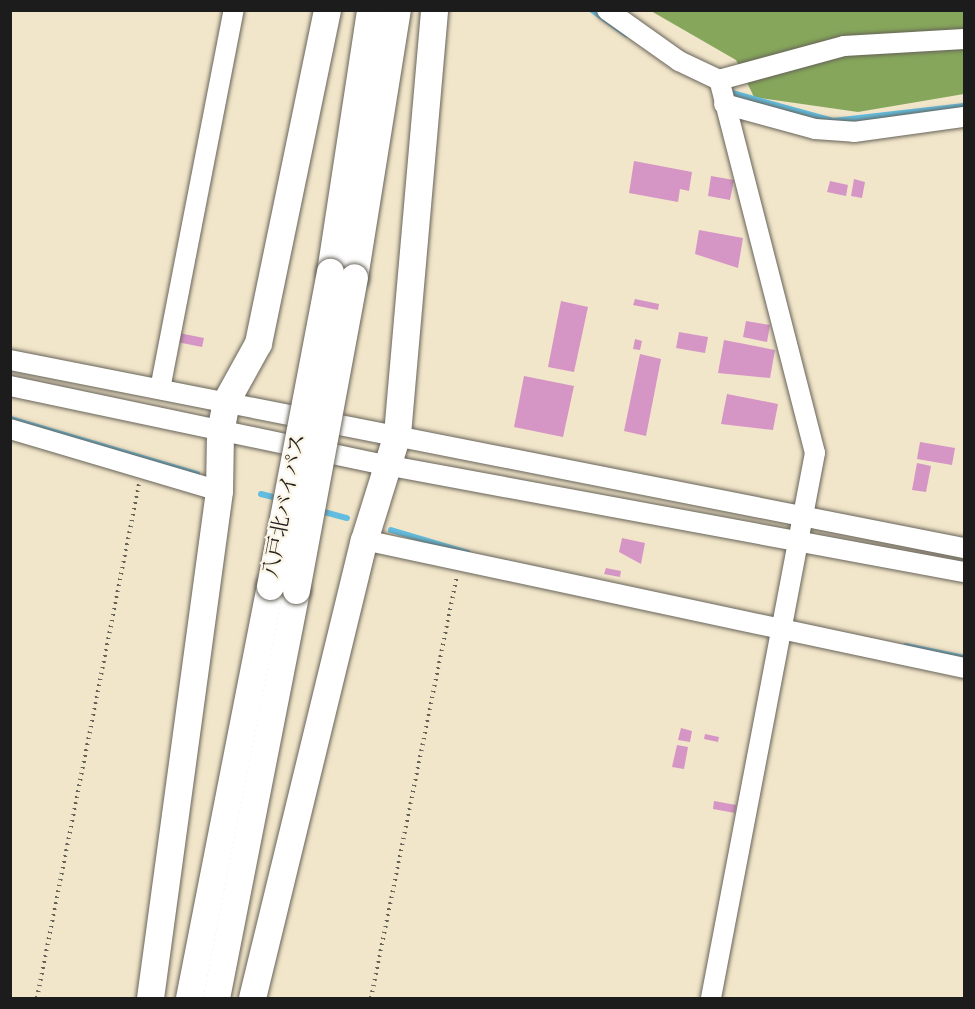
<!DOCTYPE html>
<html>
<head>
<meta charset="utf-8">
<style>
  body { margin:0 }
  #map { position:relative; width:975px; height:1009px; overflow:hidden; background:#f2e6ca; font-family:"Sorts Mill Goudy","Noto Serif JP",serif }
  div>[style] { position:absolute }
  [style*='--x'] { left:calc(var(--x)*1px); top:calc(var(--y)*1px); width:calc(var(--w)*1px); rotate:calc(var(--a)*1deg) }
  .forest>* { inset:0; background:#86a75b }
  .stream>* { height:6px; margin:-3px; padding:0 3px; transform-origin:3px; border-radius:3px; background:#62bde0 }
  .building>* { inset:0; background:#d595c5 }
  .path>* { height:4px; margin-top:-2px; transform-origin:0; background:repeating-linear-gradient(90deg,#676359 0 1.5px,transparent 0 6px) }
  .roads { filter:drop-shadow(0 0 2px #676359) drop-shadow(0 0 2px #676359) }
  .minor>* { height:20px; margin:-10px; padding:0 10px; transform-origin:10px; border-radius:10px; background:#fff }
  .highway>* { height:27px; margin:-13.5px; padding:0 13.5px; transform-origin:13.5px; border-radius:13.5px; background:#fff }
  .bridges { filter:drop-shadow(0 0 2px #676359) drop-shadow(0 0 2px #676359) }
  .highway-bridge>* { height:27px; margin:-13.5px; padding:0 13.5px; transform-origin:13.5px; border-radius:13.5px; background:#fff }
  span { translate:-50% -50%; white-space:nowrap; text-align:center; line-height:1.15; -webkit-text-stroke:4.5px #fcf5e5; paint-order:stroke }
  .street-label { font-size:21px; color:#1c1c1c }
  .frame { position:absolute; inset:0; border:12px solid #1c1c1c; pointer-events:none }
</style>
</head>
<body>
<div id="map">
  <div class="forest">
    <div style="clip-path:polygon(651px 11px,964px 11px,964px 94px,858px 112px,754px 97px,736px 60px)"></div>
  </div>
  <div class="stream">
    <div style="--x:592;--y:10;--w:42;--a:35.2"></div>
    <div style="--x:725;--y:91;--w:112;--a:15.5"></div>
    <div style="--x:833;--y:121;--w:132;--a:-6.5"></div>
    <div style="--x:10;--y:419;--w:195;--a:16.4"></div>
    <div style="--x:261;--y:494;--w:21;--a:14"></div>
    <div style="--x:317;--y:510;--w:31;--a:15"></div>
    <div style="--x:391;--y:530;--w:80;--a:16.6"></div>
    <div style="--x:906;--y:646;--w:59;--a:11.7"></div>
  </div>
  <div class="building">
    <div style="clip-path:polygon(634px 161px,692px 172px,689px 191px,680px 189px,678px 202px,629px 193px)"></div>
    <div style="clip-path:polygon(711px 176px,734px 180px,730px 200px,708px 196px)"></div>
    <div style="clip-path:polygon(854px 179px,865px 182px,862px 198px,851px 196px)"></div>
    <div style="clip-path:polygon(830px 181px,848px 185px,846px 196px,827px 192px)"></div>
    <div style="clip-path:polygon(699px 230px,743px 238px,738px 268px,695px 254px)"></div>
    <div style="clip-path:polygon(635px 299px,659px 304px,658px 310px,633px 305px)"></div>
    <div style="clip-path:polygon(561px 301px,588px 307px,574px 372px,548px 367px)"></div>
    <div style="clip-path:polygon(746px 321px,770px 325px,767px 342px,743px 337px)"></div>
    <div style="clip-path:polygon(679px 332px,708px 337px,705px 353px,676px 348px)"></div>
    <div style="clip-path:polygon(179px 333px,204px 338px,202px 347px,177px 342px)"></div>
    <div style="clip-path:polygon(635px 339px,642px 341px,640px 350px,633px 349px)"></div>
    <div style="clip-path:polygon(724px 340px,775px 350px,770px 378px,718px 373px)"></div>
    <div style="clip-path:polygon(640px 354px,661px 359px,646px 436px,624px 431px)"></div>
    <div style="clip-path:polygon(524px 376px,574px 386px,563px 437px,514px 427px)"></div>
    <div style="clip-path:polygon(727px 394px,778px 404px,773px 430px,721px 424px)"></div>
    <div style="clip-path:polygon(920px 442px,955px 448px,952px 465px,917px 459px)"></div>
    <div style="clip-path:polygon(917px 463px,931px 466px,926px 492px,912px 490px)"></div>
    <div style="clip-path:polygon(622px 538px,645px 543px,641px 564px,619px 552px)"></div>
    <div style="clip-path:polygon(606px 568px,621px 571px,620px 577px,604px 574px)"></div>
    <div style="clip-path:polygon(681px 728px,692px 731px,690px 742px,678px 740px)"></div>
    <div style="clip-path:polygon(705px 734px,719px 737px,718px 742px,704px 739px)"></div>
    <div style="clip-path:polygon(677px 745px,688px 747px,684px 769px,672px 767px)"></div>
    <div style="clip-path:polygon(714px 801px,736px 805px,735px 813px,713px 809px)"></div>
  </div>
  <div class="path">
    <div style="--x:37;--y:998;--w:524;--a:-78.78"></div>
    <div style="--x:371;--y:998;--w:428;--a:-78.5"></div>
  </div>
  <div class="roads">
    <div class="minor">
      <div style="--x:607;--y:10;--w:88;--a:35.3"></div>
      <div style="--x:679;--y:61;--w:44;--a:25.4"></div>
      <div style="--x:719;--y:80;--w:130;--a:-15.2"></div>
      <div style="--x:844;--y:46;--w:120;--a:-3.3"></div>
      <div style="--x:724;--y:104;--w:94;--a:15.4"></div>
      <div style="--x:815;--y:129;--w:39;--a:4"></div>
      <div style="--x:854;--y:132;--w:111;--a:-7.8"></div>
      <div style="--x:10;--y:360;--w:972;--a:11.15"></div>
      <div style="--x:10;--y:386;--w:389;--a:11.9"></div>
      <div style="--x:391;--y:466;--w:583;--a:10.48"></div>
      <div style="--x:160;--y:389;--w:386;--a:-79"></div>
      <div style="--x:10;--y:429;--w:218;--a:16.5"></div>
      <div style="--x:364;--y:540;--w:614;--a:12.04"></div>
      <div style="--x:711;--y:998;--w:555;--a:-79.2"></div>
      <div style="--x:815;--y:453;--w:385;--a:-104.4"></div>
    </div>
    <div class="highway">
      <div style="--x:330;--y:272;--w:265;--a:-81.3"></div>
      <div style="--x:354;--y:277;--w:270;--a:-80.9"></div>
      <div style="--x:150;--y:998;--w:512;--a:-82.25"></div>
      <div style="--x:219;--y:491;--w:59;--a:-89"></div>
      <div style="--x:220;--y:432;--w:32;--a:-79"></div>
      <div style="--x:226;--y:401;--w:66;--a:-61.1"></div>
      <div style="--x:258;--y:343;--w:340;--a:-78.3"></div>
      <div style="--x:189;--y:998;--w:420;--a:-78.9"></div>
      <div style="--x:216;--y:998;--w:416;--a:-78.9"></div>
      <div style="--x:252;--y:998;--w:471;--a:-76.3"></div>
      <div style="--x:364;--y:540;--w:111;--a:-72.7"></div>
      <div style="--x:397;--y:434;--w:426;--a:-85"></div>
    </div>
  </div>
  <div class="bridges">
    <div class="highway-bridge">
      <div style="--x:270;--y:586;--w:320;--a:-79.2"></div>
      <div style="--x:296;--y:590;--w:318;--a:-79.5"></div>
    </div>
  </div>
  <div class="street-label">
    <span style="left:286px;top:506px;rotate:-79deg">八戸北バイパス</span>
  </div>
  <div class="frame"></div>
</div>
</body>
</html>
